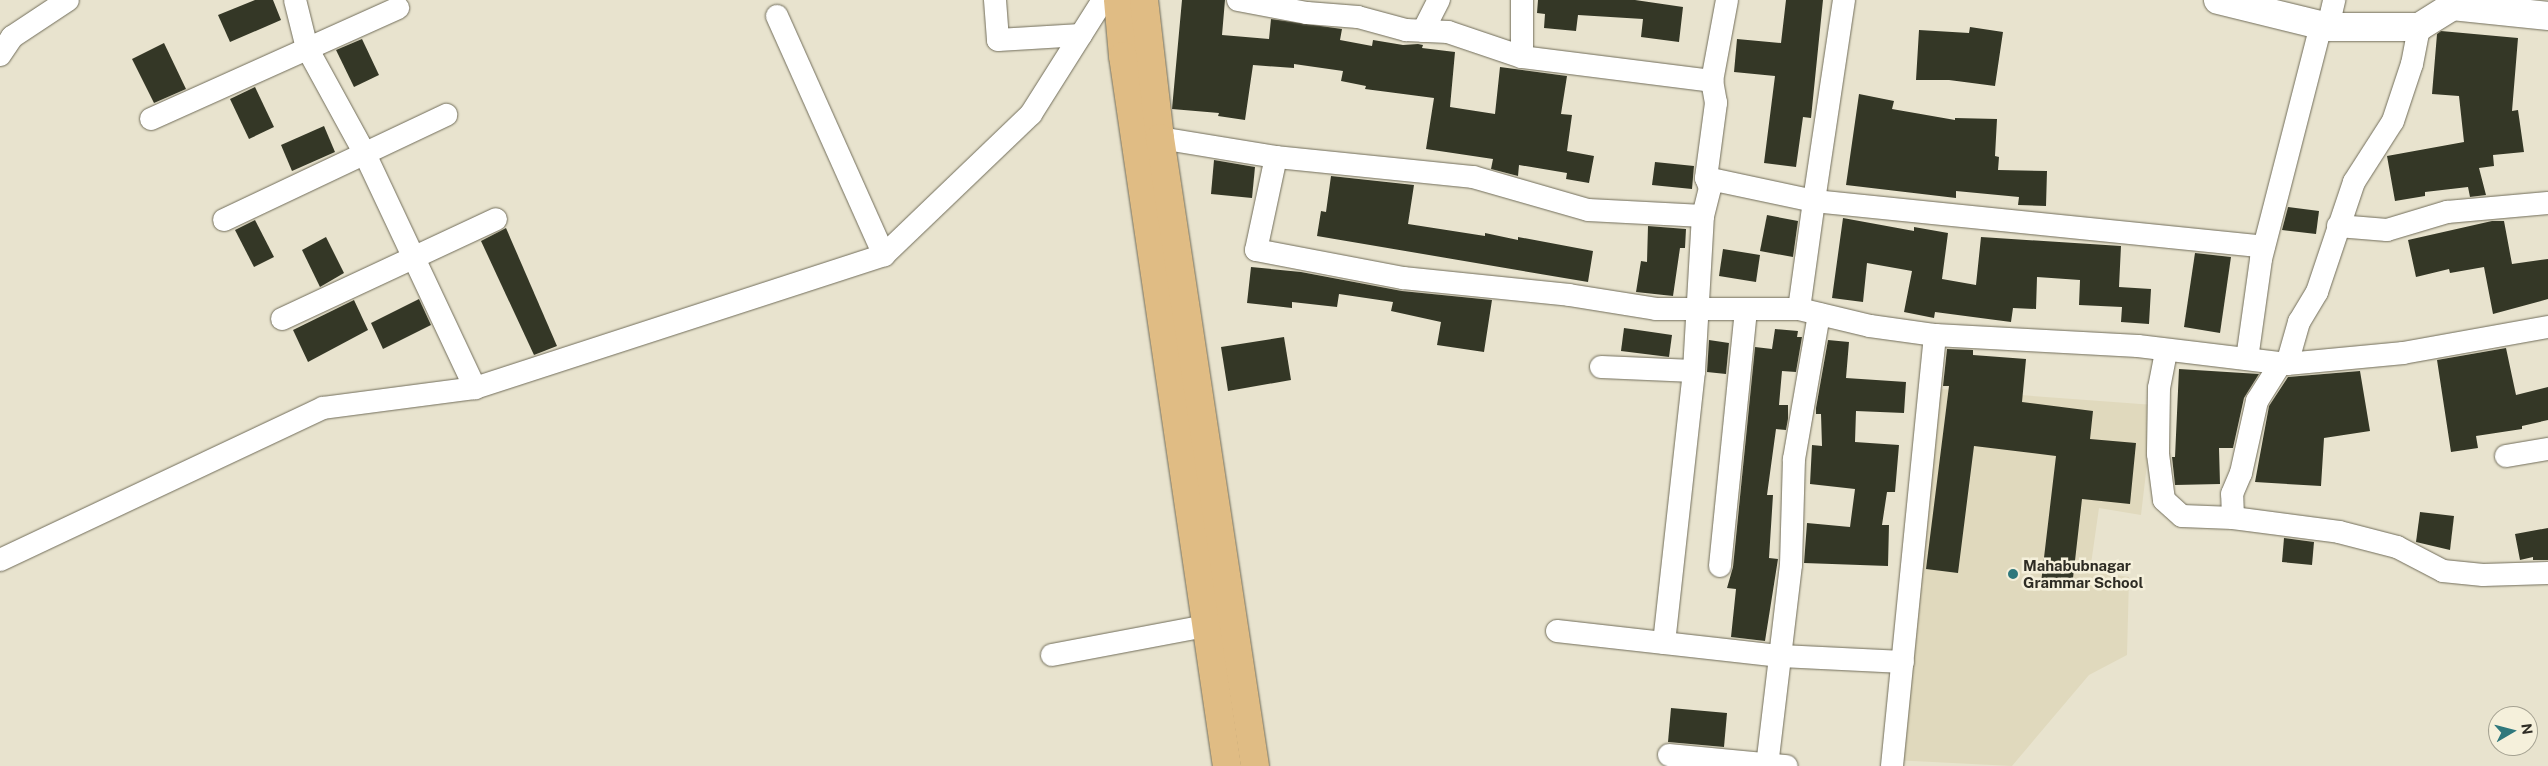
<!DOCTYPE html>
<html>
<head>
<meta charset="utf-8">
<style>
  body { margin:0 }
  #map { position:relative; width:2548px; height:766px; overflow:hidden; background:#e8e3ce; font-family:"Public Sans",sans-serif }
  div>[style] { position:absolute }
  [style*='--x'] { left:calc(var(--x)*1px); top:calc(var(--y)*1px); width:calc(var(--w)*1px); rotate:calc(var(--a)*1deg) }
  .built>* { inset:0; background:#e0d9bd }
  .building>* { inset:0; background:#343726 }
  .roads { filter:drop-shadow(0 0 1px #716d5a) drop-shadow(0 0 1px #716d5a) }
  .minor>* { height:22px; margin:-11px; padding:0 11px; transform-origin:11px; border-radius:11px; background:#fff }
  .tertiary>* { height:28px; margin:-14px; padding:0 14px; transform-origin:14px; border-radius:14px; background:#fff }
  .primary>* { height:28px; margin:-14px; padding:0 14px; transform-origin:14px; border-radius:14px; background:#e0bc84 }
  .dots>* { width:14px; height:14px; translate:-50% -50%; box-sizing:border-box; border:2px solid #f5f0db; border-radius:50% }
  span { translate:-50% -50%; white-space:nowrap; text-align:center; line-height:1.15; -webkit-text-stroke:5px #f5f0db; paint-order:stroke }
  .poi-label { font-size:15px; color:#2e2c24; font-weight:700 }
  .left { translate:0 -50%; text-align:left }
  .north { position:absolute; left:2488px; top:706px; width:50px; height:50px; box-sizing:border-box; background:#f5f0db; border:1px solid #a5a292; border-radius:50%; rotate:82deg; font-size:14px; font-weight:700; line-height:20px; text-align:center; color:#2e2c24 }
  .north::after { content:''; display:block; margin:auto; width:18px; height:22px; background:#2f787c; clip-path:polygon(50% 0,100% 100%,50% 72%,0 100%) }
</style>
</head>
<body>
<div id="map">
  <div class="built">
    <div style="clip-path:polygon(1939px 389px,2154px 405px,2141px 515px,2099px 508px,2090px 571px,2129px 577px,2127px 655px,2089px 675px,2012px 766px,1893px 760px)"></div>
  </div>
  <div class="building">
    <div style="clip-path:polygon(255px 0,273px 0,281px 20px,230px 42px,218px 15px)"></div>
    <div style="clip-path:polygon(1182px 0,1225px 0,1222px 35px,1269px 39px,1271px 19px,1342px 29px,1340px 40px,1372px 46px,1373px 40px,1403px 45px,1418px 44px,1423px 45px,1422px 48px,1455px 52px,1450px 107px,1495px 114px,1500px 67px,1567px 76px,1561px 114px,1572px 115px,1567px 151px,1594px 156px,1589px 183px,1566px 179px,1567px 173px,1519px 165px,1518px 176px,1491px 169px,1493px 159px,1426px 149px,1434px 98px,1365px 89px,1366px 86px,1341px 81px,1343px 71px,1294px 64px,1294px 68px,1253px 65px,1245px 120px,1218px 116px,1219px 113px,1172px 109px)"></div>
    <div style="clip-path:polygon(1538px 0,1635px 0,1683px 7px,1679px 42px,1641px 37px,1643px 19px,1578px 15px,1576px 31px,1544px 28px,1545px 14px,1537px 13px)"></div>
    <div style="clip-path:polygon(1786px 0,1823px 0,1811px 118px,1803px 117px,1796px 167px,1764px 163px,1775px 76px,1734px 72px,1737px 39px,1781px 43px)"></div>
    <div style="clip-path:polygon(1970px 27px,2003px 32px,1995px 86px,1949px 80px,1916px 80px,1919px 30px,1969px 33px)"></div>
    <div style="clip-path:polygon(2441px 31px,2518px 38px,2512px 111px,2518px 110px,2524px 152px,2493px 155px,2494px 166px,2479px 168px,2486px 195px,2470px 197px,2468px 187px,2425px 192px,2425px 196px,2395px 201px,2387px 156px,2464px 142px,2459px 96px,2432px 94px,2437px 34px)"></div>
    <div style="clip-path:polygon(362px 39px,379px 75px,354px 87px,336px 50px)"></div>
    <div style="clip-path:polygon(164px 43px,186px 89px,154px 103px,132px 59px)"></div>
    <div style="clip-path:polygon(255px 87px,274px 127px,249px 139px,230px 99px)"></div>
    <div style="clip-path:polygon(1859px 94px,1894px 101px,1892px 109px,1955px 120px,1955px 118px,1997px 119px,1995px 156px,1999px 157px,1998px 170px,2047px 171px,2046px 206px,2018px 205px,2019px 197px,1956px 191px,1956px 198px,1846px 185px)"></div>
    <div style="clip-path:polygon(324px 126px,335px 152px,292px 171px,281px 145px)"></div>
    <div style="clip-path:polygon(1214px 160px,1255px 167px,1252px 198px,1211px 194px)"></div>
    <div style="clip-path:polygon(1655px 162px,1694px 166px,1692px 189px,1652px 185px)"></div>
    <div style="clip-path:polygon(1331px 176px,1414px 185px,1408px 224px,1485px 236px,1485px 233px,1518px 240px,1518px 237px,1593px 251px,1588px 282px,1317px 236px,1321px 211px,1326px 212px)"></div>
    <div style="clip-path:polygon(2288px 207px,2319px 211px,2316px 234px,2282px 230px)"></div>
    <div style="clip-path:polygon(1767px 215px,1798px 221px,1793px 257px,1760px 251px)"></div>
    <div style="clip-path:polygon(1843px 218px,1914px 231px,1914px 227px,1948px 233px,1942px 279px,1976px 285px,1981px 237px,2121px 246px,2119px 287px,2151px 289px,2149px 324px,2121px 322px,2122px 307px,2079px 305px,2080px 280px,2037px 277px,2036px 309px,2013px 308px,2011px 322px,1935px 312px,1934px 318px,1904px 312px,1912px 271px,1867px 263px,1863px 302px,1832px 298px)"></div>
    <div style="clip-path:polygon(255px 220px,274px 257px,254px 267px,235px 230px)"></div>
    <div style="clip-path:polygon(2492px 221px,2504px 221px,2512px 264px,2548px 259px,2548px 299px,2493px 314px,2484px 267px,2450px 273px,2449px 269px,2416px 277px,2408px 240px)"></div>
    <div style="clip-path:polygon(1648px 226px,1686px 229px,1685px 248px,1680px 248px,1673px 296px,1636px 292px,1641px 261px,1647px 262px)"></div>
    <div style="clip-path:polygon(506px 228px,557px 346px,534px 355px,481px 241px)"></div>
    <div style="clip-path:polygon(326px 237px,344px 273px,320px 287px,302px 250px)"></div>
    <div style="clip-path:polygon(1723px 249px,1760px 255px,1756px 282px,1719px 276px)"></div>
    <div style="clip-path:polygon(2195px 253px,2231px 257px,2220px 333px,2184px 327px)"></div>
    <div style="clip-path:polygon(1251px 267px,1301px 272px,1402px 291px,1492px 300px,1484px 352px,1437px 345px,1441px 322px,1391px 311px,1393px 302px,1339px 294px,1337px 307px,1292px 302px,1292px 308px,1247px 303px)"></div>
    <div style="clip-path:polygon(419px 299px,431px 325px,383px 349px,371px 323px)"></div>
    <div style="clip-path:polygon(354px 300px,368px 330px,308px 362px,293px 330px)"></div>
    <div style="clip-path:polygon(1624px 328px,1672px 335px,1669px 357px,1621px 351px)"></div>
    <div style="clip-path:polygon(1775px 329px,1798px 331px,1797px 337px,1802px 337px,1796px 372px,1782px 371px,1779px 405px,1788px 405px,1788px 419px,1786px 430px,1776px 429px,1767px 495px,1773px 495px,1769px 558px,1778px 559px,1765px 641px,1731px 637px,1736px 589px,1727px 588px,1733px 567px,1755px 347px,1772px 349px)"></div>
    <div style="clip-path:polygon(1284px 337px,1291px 380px,1228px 391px,1221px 347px)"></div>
    <div style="clip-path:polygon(1709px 340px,1729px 343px,1726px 374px,1707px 372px)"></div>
    <div style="clip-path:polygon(1828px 340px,1849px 342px,1846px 378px,1906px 382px,1904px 413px,1856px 411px,1855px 442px,1899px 445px,1895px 492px,1887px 492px,1882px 525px,1889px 525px,1888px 566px,1804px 563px,1807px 523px,1850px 527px,1855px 489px,1810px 484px,1812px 445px,1822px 446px,1821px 414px,1816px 414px,1816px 408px)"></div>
    <div style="clip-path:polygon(2506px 348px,2516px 395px,2548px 387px,2548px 420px,2522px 426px,2522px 429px,2476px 436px,2478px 448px,2451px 452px,2437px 360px)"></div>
    <div style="clip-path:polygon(1947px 349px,1973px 350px,1973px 355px,2026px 359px,2022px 402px,2093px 411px,2090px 439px,2136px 443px,2130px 504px,2082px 499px,2072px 587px,2041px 583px,2056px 456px,1974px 446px,1958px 573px,1926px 569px,1949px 386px,1943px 386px)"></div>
    <div style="clip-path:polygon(2179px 369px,2259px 374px,2244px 398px,2233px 448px,2219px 448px,2220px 484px,2175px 485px,2172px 457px,2175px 457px)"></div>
    <div style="clip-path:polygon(2360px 371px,2370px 431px,2324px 438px,2321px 486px,2255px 482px,2269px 406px,2288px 377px)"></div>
    <div style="clip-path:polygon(2420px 512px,2454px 516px,2450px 550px,2416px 542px)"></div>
    <div style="clip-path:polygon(2548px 528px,2548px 560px,2533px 560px,2533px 557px,2520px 560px,2515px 534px)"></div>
    <div style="clip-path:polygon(2284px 538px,2314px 542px,2312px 565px,2282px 562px)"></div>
    <div style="clip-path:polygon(1671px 708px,1727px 713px,1724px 747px,1668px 742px)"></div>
  </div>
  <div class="roads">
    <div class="minor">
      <div style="--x:295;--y:0;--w:49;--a:76"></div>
      <div style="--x:307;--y:48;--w:119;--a:61.3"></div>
      <div style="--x:364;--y:152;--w:261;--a:64.8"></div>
      <div style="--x:995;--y:0;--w:40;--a:85.7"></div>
      <div style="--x:998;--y:40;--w:83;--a:-3.4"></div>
      <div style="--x:1238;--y:0;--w:70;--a:10.7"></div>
      <div style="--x:1307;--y:13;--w:51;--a:4.5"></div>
      <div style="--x:1358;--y:17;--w:50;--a:15.2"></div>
      <div style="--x:1406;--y:30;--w:42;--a:2.7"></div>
      <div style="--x:1448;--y:32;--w:78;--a:18.7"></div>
      <div style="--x:1522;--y:57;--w:57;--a:-90"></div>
      <div style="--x:1844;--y:0;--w:203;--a:98.5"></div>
      <div style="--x:1814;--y:201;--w:452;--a:5.8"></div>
      <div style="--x:777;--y:16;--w:262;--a:65.9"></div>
      <div style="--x:2328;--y:27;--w:28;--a:-77"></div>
      <div style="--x:1423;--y:31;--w:35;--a:-63"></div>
      <div style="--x:0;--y:55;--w:22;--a:-56"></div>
      <div style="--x:12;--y:37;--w:67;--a:-33.5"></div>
      <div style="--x:1522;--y:57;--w:192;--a:7.2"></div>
      <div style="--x:151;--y:119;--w:271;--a:-24.2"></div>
      <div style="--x:1160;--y:138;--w:118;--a:9.3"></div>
      <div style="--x:1276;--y:157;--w:95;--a:102.1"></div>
      <div style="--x:1256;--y:250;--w:150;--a:10.8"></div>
      <div style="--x:1403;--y:278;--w:167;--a:5.8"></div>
      <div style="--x:1569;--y:295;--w:88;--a:9.1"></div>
      <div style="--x:1656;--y:309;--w:143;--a:0"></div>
      <div style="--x:1799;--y:309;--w:109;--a:-82.1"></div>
      <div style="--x:1814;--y:201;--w:110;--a:-168"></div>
      <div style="--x:1706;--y:178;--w:11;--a:68"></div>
      <div style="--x:1710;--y:188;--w:29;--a:104"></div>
      <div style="--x:1703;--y:216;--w:115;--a:-177"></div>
      <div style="--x:1588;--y:210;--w:120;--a:-164"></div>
      <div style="--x:1473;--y:177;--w:198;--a:-174.2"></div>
      <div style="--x:1706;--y:178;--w:76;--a:-82.4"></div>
      <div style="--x:1716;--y:103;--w:22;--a:-100"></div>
      <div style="--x:1712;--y:81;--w:82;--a:-79.5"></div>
      <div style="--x:224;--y:220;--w:246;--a:-25.3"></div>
      <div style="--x:2338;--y:226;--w:49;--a:4.7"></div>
      <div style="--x:2387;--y:230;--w:63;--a:-16.7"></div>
      <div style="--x:2447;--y:212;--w:101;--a:-5.1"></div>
      <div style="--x:1799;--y:309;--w:73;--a:13.5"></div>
      <div style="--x:1870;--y:326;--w:66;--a:7.9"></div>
      <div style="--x:1935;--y:335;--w:203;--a:3.1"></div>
      <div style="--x:2138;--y:346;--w:150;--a:6.9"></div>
      <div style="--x:2287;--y:364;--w:44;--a:-74.1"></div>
      <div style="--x:2299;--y:322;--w:35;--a:-59"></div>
      <div style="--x:2317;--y:292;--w:116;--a:-71.4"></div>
      <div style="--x:2354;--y:182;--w:72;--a:-57.4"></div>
      <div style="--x:2393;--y:121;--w:60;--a:-71.6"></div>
      <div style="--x:2412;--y:64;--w:38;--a:-79"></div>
      <div style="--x:282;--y:319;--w:236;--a:-25"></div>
      <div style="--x:2166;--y:352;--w:37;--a:101"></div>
      <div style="--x:2159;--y:388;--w:66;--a:90.9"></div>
      <div style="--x:2158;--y:454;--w:46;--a:82.6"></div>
      <div style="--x:2164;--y:500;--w:24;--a:42"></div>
      <div style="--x:2182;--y:516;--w:51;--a:2.2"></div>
      <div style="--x:2233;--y:518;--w:107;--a:7.5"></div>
      <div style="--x:2339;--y:532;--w:60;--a:14.5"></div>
      <div style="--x:2397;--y:547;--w:52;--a:27.6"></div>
      <div style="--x:2443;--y:571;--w:40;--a:5.7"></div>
      <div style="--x:2483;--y:575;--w:65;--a:-1.8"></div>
      <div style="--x:2247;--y:359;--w:101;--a:-82"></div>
      <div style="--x:2261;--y:259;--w:242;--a:-75.6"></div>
      <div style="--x:2287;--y:364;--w:117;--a:-5.4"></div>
      <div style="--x:2403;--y:353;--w:147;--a:-10.2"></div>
      <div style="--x:1601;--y:367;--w:93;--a:2.5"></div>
      <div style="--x:2506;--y:456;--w:43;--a:-9.5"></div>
      <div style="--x:2233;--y:518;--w:24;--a:-92"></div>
      <div style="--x:2232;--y:494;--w:23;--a:-67"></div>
      <div style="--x:2241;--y:473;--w:74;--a:-77.5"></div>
      <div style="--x:2257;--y:401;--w:45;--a:-57.7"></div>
      <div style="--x:0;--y:560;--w:357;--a:-25.2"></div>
      <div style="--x:323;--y:408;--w:153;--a:-7.5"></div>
      <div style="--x:475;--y:388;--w:430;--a:-18"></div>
      <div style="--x:884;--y:255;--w:204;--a:-43.8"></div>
      <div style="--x:1031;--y:114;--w:135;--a:-57.7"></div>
      <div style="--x:1720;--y:566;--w:257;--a:-84.2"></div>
      <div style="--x:1557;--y:631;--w:225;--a:6.4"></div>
      <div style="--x:1781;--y:656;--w:122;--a:2.8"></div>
      <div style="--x:1664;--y:643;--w:274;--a:-83.7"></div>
      <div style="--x:1694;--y:371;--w:155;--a:-86.7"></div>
      <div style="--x:1052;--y:655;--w:156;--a:-10.7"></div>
      <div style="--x:1669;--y:755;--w:118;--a:5.4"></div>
      <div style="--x:1767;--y:766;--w:202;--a:-83.2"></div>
      <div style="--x:1791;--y:565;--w:106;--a:-88.4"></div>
      <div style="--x:1794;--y:459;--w:147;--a:-80.2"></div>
      <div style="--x:1892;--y:766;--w:433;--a:-84.3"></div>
    </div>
    <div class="tertiary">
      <div style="--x:2218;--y:0;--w:113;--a:13.8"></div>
      <div style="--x:2328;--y:27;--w:91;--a:0"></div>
      <div style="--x:2419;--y:27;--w:39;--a:-32"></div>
      <div style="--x:2452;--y:6;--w:97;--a:5.9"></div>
    </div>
    <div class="primary">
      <div style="--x:1118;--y:0;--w:56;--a:84.9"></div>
      <div style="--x:1123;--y:56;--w:718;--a:81.67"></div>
      <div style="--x:1144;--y:0;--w:139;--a:83.4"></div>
      <div style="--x:1160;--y:138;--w:635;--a:81.4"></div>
    </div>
  </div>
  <div class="dots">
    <div style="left:2013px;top:574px;background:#2f787c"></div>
  </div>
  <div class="poi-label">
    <span class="left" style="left:2023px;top:574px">Mahabubnagar<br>Grammar School</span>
  </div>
  <div class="north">N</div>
</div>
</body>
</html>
